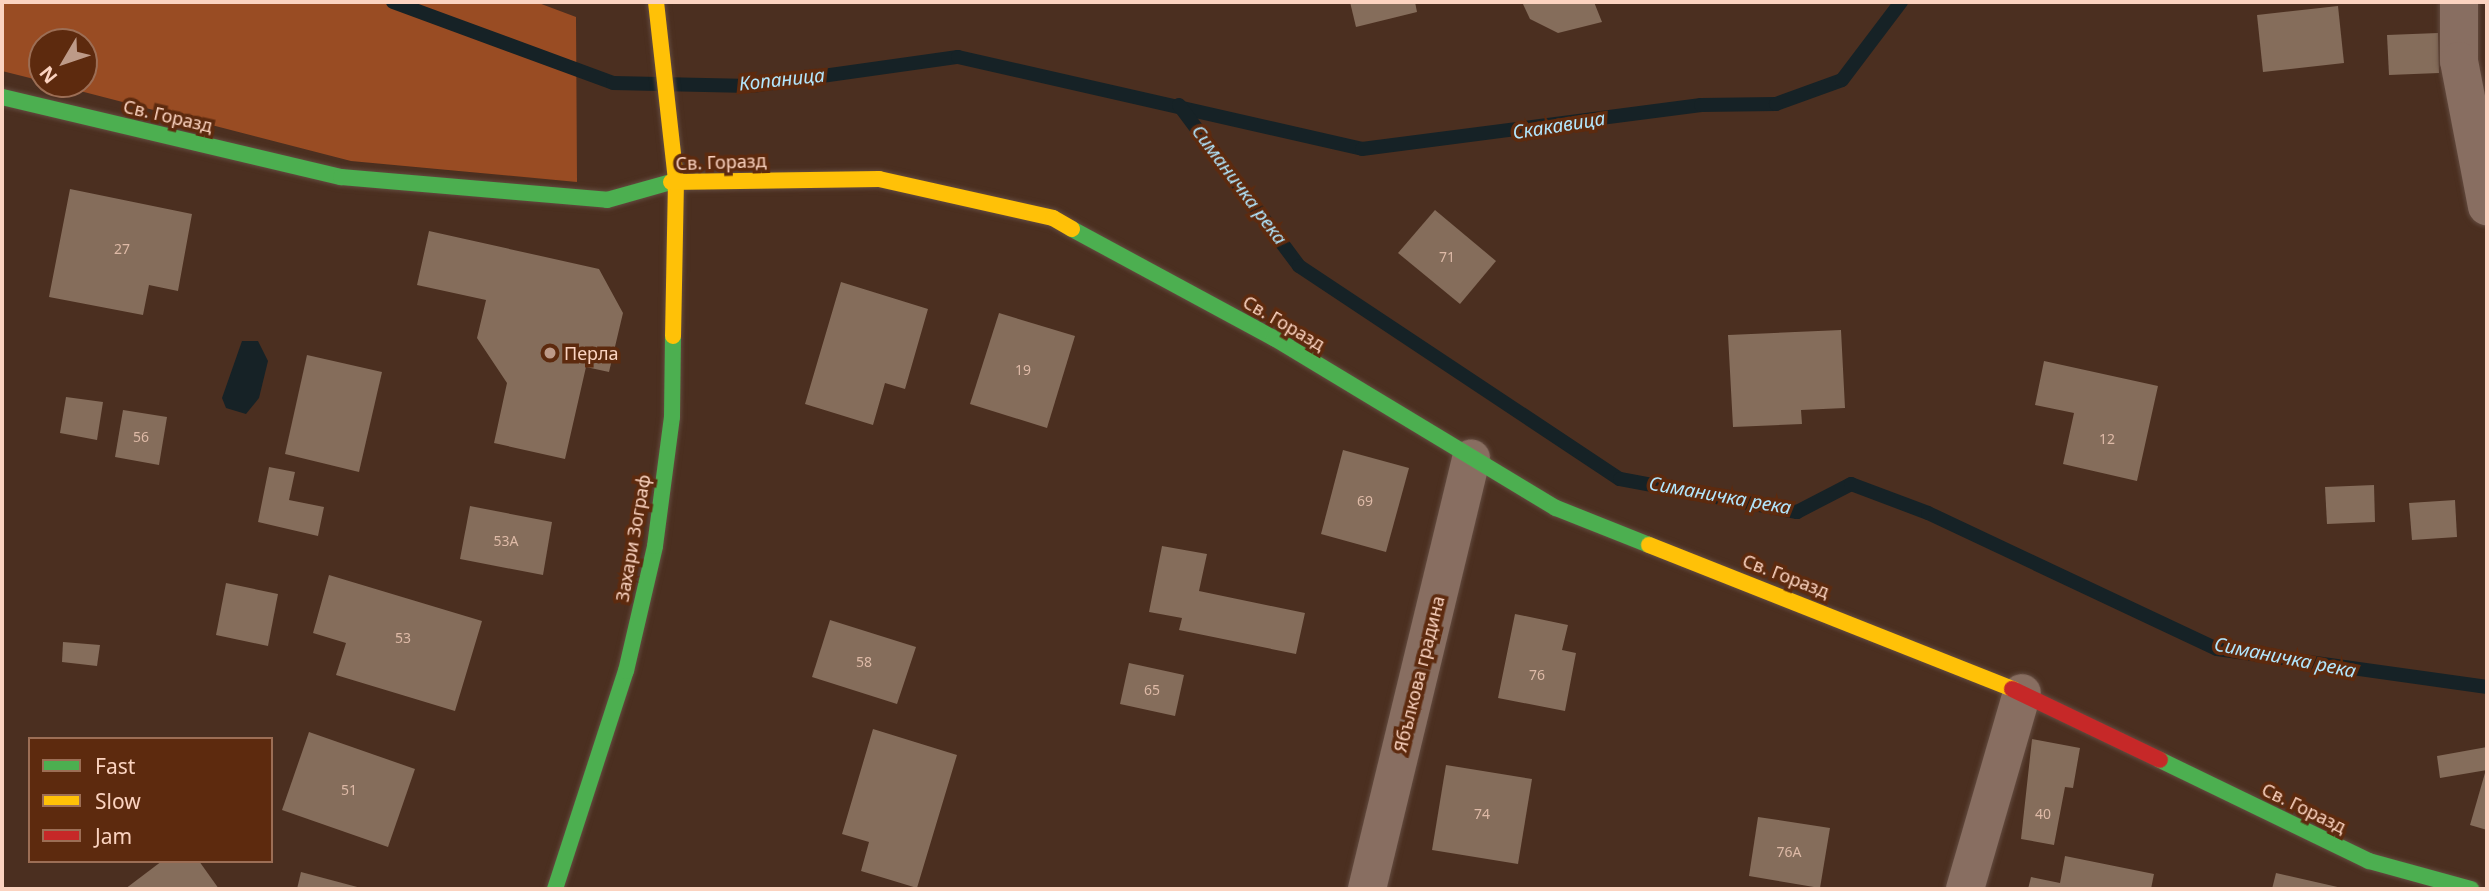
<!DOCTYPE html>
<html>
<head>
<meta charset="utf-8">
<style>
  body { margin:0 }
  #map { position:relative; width:2489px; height:891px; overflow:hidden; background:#4b2f20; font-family:"Noto Sans",sans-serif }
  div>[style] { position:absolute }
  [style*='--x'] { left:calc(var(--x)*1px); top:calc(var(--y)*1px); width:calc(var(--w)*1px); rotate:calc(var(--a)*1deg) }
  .forest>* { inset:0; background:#994c23 }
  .water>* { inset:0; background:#162226 }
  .stream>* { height:14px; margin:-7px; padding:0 7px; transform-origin:7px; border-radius:7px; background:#162226 }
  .building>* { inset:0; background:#856d5b }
  .roads { filter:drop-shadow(0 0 2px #634b3f) drop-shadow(0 0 2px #634b3f) }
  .street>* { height:38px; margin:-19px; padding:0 19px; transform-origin:19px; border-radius:19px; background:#886e61 }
  .fast>* { height:16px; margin:-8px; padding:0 8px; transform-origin:8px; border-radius:8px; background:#4caf50 }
  .slow>* { height:16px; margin:-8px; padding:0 8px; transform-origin:8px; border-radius:8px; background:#ffc107 }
  .jam>* { height:16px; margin:-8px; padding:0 8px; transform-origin:8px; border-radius:8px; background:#c62828 }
  .dots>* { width:19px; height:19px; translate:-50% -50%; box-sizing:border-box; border:4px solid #5d2a0e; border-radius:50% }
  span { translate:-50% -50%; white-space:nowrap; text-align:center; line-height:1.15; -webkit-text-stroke:7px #5d2a0e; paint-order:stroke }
  .number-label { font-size:14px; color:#debaa7 }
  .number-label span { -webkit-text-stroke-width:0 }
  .street-label { font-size:18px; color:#fbd3c0 }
  .poi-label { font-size:18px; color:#fbd3c0 }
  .left { translate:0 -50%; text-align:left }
  .water-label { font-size:19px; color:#b2e6fd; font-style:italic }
  .frame { position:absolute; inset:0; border:4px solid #fbd3c0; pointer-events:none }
  .legend { position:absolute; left:28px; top:737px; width:245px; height:126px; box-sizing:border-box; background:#5d2a0e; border:2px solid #9c6e55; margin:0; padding:9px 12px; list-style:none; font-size:21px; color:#fbd3c0 }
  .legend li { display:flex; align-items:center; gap:14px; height:35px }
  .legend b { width:35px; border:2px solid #9c6e55 }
  .north { position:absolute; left:28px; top:28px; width:70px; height:70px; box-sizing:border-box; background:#5d2a0e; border:2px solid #9c6e55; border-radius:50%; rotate:231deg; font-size:19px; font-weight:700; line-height:28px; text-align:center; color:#fbd3c0 }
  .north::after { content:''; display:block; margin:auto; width:24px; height:32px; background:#bd9a88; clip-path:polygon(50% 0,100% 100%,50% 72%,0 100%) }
</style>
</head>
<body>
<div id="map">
  <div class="forest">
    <div style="clip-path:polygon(2px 2px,536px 2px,576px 17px,577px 182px,351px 161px,53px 84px,84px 84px,84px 42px,42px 42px,42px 81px,2px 71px)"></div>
  </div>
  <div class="water">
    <div style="clip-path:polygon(242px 341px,258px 341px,268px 361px,259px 398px,246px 414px,226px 408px,222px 398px)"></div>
  </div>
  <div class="stream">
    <div style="--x:393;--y:2;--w:234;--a:20.2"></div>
    <div style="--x:613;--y:83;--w:138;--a:1.2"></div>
    <div style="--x:751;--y:86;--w:209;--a:-8"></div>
    <div style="--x:958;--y:57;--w:414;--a:12.8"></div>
    <div style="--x:1362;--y:149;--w:342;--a:-7.4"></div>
    <div style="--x:1701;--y:105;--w:75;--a:-0.8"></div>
    <div style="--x:1776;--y:104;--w:70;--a:-20"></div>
    <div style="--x:1842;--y:80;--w:98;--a:-52.9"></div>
    <div style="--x:1179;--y:105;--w:201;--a:53.3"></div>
    <div style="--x:1299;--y:266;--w:385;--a:33.6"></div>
    <div style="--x:1620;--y:479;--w:180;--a:10.6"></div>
    <div style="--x:1797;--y:512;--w:61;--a:-27.4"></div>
    <div style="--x:1851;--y:484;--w:82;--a:20.6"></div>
    <div style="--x:1928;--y:513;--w:319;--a:25.2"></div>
    <div style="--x:2217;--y:649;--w:273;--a:8"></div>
  </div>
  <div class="building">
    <div style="clip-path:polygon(1350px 2px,1415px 2px,1417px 12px,1356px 27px)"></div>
    <div style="clip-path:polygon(1522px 2px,1594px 2px,1602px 22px,1558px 33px,1530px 19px)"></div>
    <div style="clip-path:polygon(2338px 6px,2344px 63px,2263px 72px,2257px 15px)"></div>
    <div style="clip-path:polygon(2438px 33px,2439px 73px,2389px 75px,2387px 35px)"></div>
    <div style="clip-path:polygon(70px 189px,192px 214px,178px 291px,149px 285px,143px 315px,49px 297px)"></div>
    <div style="clip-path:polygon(1435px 210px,1496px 261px,1460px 304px,1398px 253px)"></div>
    <div style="clip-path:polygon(429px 231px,599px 269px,623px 313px,609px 372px,586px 367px,565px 459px,494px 443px,507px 383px,477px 338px,486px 300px,417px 285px)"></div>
    <div style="clip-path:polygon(841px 282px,928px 309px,905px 389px,885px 383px,873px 425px,805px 404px)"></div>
    <div style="clip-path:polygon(999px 313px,1075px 336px,1047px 428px,970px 404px)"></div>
    <div style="clip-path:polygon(1841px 330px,1845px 408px,1801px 410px,1802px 424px,1733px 427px,1728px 335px)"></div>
    <div style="clip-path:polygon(307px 355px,382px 372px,359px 472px,285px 454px)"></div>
    <div style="clip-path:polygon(2044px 361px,2158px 386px,2137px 481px,2063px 464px,2074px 413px,2035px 405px)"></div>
    <div style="clip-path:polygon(66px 397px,103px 402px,97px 440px,60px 433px)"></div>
    <div style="clip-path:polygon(123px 410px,167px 417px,159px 465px,115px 457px)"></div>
    <div style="clip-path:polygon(1343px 450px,1409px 468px,1386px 552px,1321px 534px)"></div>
    <div style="clip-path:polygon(269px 467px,295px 472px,289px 500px,324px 507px,318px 536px,258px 522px)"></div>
    <div style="clip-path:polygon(2374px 485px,2375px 522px,2327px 524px,2325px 487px)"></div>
    <div style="clip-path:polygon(2455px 500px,2457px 537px,2412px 540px,2409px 503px)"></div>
    <div style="clip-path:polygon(470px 506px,552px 522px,543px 575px,460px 559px)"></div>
    <div style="clip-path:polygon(1162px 546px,1207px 554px,1199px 591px,1305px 613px,1296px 654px,1179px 630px,1182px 618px,1149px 612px)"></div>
    <div style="clip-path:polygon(329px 575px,482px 621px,455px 711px,336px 675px,346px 643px,313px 633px)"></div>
    <div style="clip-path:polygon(226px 583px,278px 594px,268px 646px,216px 635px)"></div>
    <div style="clip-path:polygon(1515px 614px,1568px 625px,1562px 650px,1576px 653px,1565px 711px,1498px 698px)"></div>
    <div style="clip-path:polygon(830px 620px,916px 647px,897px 704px,812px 677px)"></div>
    <div style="clip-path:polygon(63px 642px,100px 645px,97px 666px,62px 662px)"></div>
    <div style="clip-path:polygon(1129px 663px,1184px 675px,1175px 716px,1120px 704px)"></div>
    <div style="clip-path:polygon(873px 729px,957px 755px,917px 888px,861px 871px,869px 842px,842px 834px)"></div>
    <div style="clip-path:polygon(309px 732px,415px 769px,388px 847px,282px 810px)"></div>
    <div style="clip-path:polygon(2032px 739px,2080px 748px,2073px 788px,2065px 787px,2054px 845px,2021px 839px)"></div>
    <div style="clip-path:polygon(2487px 747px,2487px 770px,2440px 778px,2437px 756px)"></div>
    <div style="clip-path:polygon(1446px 765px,1532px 779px,1518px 864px,1432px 850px)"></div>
    <div style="clip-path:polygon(2485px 773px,2487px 774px,2487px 830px,2470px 825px)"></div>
    <div style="clip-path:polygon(1758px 817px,1830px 828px,1820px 888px,1749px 876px)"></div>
    <div style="clip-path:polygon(2065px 856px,2154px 874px,2151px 889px,2028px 889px,2031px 877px,2060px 883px)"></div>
    <div style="clip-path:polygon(162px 861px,199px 861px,219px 889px,125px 889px)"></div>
    <div style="clip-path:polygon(301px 872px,361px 888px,360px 889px,297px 889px)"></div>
    <div style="clip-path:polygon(2276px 873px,2342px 888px,2342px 889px,2272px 889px)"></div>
  </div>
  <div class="roads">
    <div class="street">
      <div style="--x:2459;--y:2;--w:59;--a:90"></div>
      <div style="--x:2459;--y:61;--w:148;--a:79.1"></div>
      <div style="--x:1367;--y:889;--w:443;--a:-76.4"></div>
      <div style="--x:1965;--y:889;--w:204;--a:-73.8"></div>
    </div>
    <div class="fast">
      <div style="--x:2;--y:97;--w:348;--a:13.3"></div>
      <div style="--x:341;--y:177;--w:267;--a:4.9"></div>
      <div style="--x:607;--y:200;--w:66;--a:-15.7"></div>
      <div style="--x:1072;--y:229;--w:230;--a:28.4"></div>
      <div style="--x:1274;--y:338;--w:329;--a:31.1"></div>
      <div style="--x:1556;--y:508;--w:100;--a:21.7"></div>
      <div style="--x:2160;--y:760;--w:232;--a:25.8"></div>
      <div style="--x:2369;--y:861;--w:106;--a:15.4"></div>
      <div style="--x:555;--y:889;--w:229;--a:-72"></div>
      <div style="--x:626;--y:671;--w:128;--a:-76.9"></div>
      <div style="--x:655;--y:546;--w:130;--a:-82.5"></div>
      <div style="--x:672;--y:417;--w:81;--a:-89.3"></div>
    </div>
    <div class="slow">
      <div style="--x:656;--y:2;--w:180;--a:83.6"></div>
      <div style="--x:676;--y:181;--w:155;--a:91.1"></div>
      <div style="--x:671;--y:182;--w:208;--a:-0.8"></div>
      <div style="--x:879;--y:179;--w:178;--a:12.6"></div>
      <div style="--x:1053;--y:218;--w:22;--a:30"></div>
      <div style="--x:1649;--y:545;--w:391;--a:21.6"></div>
    </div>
    <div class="jam">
      <div style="--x:2012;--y:689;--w:164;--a:25.6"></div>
    </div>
  </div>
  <div class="dots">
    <div style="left:550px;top:353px;background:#bd9a88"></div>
  </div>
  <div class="number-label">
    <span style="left:122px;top:249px">27</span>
    <span style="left:1447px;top:257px">71</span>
    <span style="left:1023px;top:370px">19</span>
    <span style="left:141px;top:437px">56</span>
    <span style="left:2107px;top:439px">12</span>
    <span style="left:1365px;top:501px">69</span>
    <span style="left:506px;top:541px">53А</span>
    <span style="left:403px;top:638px">53</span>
    <span style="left:864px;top:662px">58</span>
    <span style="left:1537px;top:675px">76</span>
    <span style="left:1152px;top:690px">65</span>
    <span style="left:349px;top:790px">51</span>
    <span style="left:1482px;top:814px">74</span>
    <span style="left:2043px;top:814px">40</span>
    <span style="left:1789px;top:852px">76A</span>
  </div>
  <div class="street-label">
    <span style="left:168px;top:116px;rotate:13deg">Св. Горазд</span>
    <span style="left:721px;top:162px;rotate:-2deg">Св. Горазд</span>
    <span style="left:1284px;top:323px;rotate:30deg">Св. Горазд</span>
    <span style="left:633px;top:538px;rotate:-80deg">Захари Зограф</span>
    <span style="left:1786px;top:576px;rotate:21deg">Св. Горазд</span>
    <span style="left:1419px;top:674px;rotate:-76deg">Ябълкова градина</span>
    <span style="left:2304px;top:808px;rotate:26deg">Св. Горазд</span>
  </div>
  <div class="poi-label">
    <span class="left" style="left:564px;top:353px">Перла</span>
  </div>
  <div class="water-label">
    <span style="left:782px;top:80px;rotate:-6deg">Копаница</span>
    <span style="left:1559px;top:126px;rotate:-9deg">Скакавица</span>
    <span style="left:1239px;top:185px;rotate:53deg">Симаничка река</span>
    <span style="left:1720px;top:496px;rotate:10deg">Симаничка река</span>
    <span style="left:2285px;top:658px;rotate:11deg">Симаничка река</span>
  </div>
  <div class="frame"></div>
  <ul class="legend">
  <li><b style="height:9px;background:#4caf50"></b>Fast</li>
  <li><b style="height:9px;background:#ffc107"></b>Slow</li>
  <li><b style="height:9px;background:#c62828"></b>Jam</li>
  </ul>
  <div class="north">N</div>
</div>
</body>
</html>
